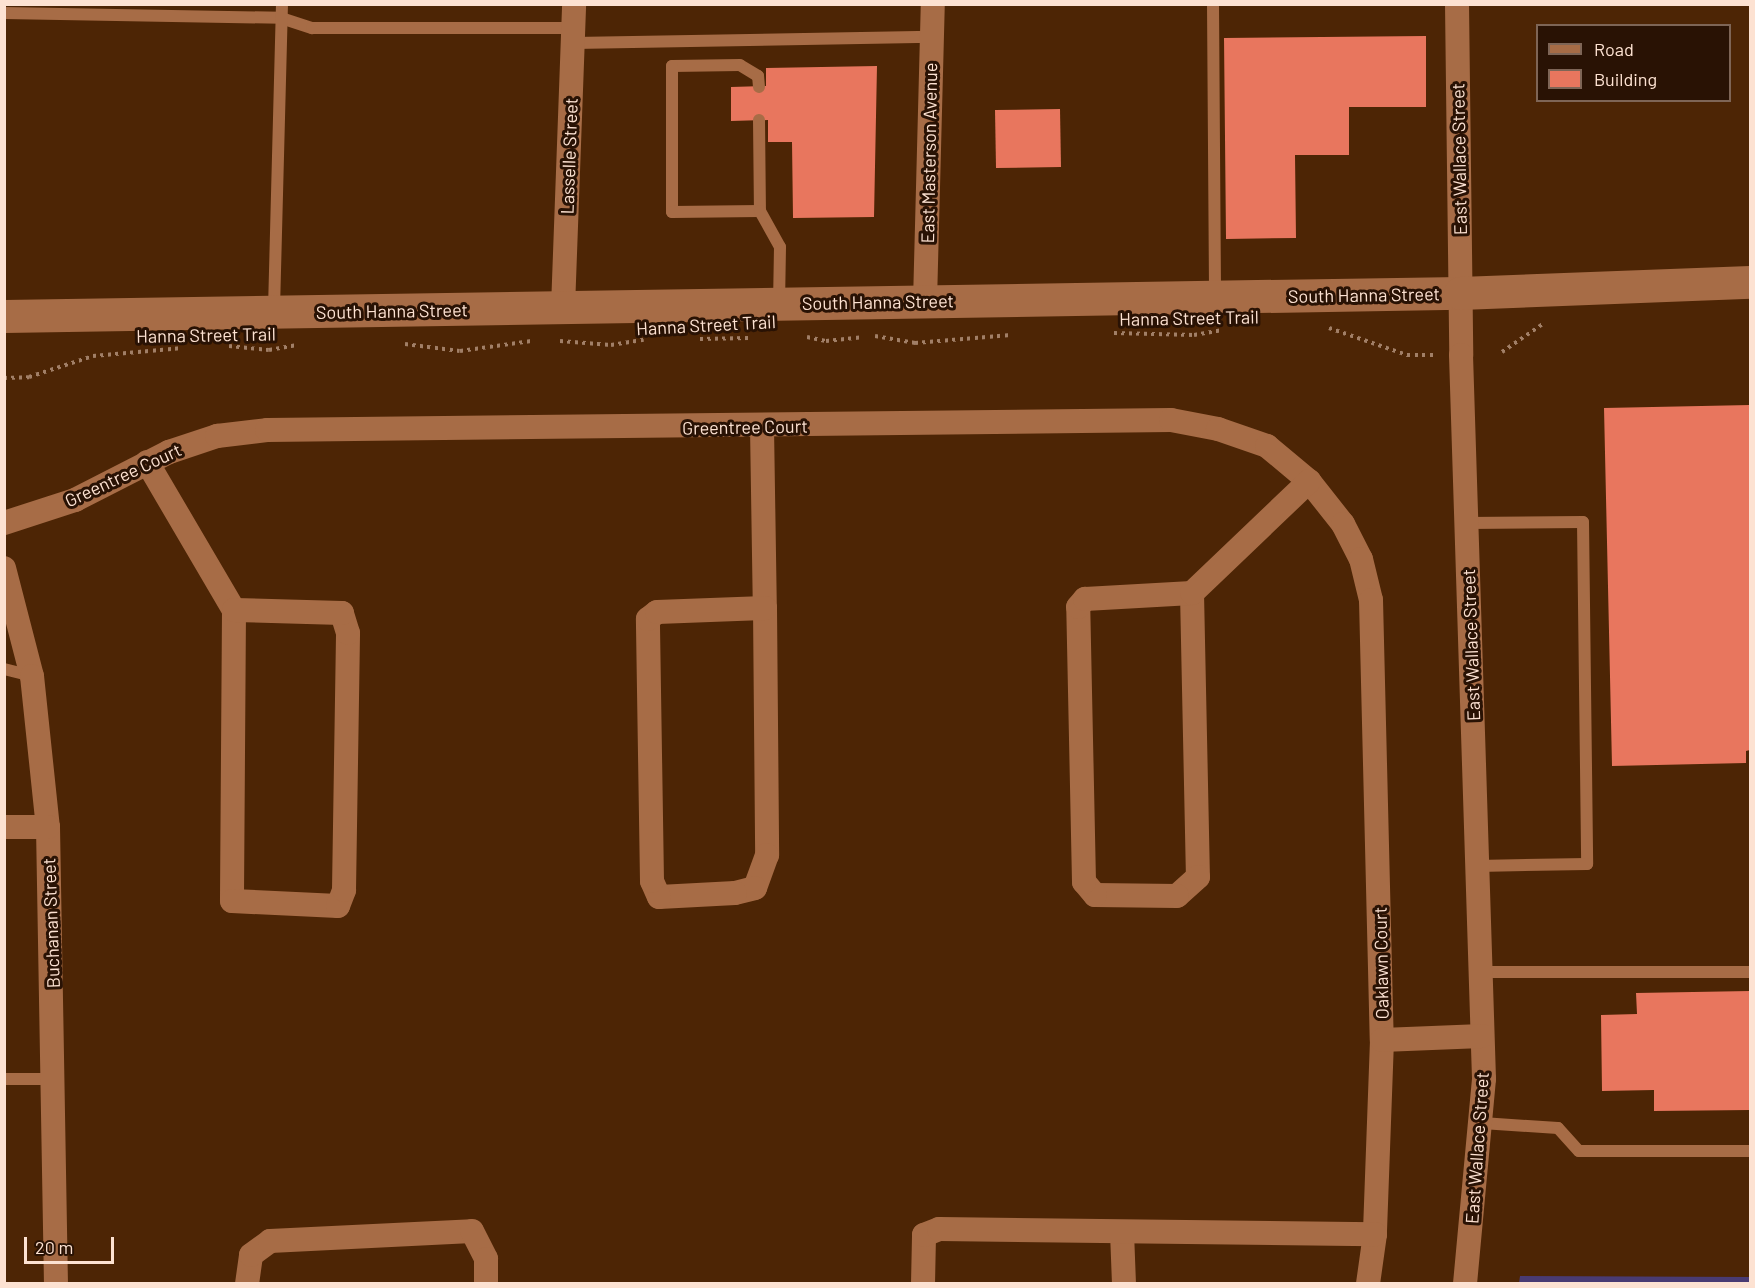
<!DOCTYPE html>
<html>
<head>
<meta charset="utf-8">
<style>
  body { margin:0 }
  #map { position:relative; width:1755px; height:1288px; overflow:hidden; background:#4d2505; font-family:Barlow,sans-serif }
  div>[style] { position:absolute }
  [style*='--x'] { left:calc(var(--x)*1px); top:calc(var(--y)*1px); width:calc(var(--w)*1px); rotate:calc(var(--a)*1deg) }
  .green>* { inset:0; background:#493b73 }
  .building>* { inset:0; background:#e8765e }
  .path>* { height:4px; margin-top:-2px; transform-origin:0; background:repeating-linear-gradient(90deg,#a17f67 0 3px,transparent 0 7.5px) }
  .lane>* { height:12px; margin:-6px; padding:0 6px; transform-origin:6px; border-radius:6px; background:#a76c46 }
  .street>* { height:24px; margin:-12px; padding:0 12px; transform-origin:12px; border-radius:12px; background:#a76c46 }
  .secondary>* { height:33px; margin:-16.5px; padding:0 16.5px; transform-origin:16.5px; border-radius:16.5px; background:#a76c46 }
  span { translate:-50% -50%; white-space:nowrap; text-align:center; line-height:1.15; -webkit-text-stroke:6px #291204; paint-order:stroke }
  .street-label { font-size:18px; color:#fde2d2 }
  .frame { position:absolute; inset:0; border:6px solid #fde2d2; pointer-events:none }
  .legend { position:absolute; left:1536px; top:24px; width:195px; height:78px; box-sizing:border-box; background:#291204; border:2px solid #7e6556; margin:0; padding:8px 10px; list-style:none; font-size:18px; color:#fde2d2 }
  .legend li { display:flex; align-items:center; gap:12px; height:30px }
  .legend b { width:30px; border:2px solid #7e6556 }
  .scale { position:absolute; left:24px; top:1237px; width:90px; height:27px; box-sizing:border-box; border:3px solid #fde2d2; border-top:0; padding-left:8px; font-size:18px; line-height:21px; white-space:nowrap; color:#fde2d2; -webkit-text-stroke:4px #291204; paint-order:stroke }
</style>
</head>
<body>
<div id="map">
  <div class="green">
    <div style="clip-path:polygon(1520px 1276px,1750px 1277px,1750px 1283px,1519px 1283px)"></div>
  </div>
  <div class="building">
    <div style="clip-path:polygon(1426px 36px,1426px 107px,1349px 107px,1349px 155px,1295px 155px,1296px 238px,1226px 239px,1224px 38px)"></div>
    <div style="clip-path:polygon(877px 66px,874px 217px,793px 218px,792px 142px,768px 142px,768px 120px,731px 121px,731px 87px,766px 86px,766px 68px)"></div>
    <div style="clip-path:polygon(1060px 109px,1061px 167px,996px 168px,995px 110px)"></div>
    <div style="clip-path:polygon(1750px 405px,1750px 750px,1746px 751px,1746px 763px,1612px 766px,1604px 408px)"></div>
    <div style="clip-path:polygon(1750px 991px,1750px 1110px,1654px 1111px,1654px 1090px,1602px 1091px,1601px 1015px,1637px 1014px,1636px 993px)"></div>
  </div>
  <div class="path">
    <div style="--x:1329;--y:328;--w:83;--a:19.1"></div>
    <div style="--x:1407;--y:355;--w:27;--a:0"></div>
    <div style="--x:1114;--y:333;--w:80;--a:1.4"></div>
    <div style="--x:1194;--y:335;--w:29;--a:-10"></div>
    <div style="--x:875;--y:336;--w:41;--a:9.9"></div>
    <div style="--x:915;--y:343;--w:96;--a:-4.8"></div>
    <div style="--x:807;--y:337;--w:19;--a:12"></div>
    <div style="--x:826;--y:341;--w:36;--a:-6"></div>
    <div style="--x:700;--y:339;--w:49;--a:-1.2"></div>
    <div style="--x:560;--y:341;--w:51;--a:4.5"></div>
    <div style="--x:611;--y:345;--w:33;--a:-9"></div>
    <div style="--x:405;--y:344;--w:55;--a:7.3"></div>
    <div style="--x:460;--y:351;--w:72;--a:-8"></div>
    <div style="--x:229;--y:346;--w:40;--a:5.7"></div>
    <div style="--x:269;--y:350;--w:27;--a:-10"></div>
    <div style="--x:1502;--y:352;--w:51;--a:-34.6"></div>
    <div style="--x:4;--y:378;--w:25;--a:-2"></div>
    <div style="--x:29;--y:377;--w:67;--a:-18.2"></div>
    <div style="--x:93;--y:356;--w:90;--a:-5.1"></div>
  </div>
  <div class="lane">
    <div style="--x:1213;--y:4;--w:290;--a:89.6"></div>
    <div style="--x:4;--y:13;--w:277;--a:1"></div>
    <div style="--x:281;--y:18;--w:33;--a:18"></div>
    <div style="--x:312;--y:28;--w:261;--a:0"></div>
    <div style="--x:574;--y:43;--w:358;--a:-1"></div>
    <div style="--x:759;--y:87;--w:11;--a:-95"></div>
    <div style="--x:758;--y:76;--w:21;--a:-149"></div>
    <div style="--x:740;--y:65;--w:68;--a:179.2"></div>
    <div style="--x:672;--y:66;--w:146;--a:90"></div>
    <div style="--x:672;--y:212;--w:88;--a:-0.7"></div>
    <div style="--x:759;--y:120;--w:91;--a:89.4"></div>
    <div style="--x:760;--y:211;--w:41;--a:60.9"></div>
    <div style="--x:780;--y:247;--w:55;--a:91"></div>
    <div style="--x:274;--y:309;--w:305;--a:-88.5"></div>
    <div style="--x:1467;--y:523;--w:116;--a:-0.5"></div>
    <div style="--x:1583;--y:522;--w:342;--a:89.3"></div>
    <div style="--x:1587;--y:864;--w:110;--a:179"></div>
    <div style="--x:4;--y:669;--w:29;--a:14"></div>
    <div style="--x:1481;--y:972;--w:269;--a:0"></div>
    <div style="--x:4;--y:1079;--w:50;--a:0"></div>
    <div style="--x:1482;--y:1123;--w:76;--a:3.8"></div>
    <div style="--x:1558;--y:1128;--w:31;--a:48"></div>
    <div style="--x:1579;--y:1151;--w:171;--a:0"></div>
  </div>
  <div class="street">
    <div style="--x:1457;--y:4;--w:351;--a:89.3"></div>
    <div style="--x:1461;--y:355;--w:724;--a:88.18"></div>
    <div style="--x:1484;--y:1079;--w:206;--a:95.3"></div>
    <div style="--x:925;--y:302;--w:298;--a:-88.5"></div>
    <div style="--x:563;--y:308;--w:304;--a:-87.9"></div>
    <div style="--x:762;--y:427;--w:181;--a:89.1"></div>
    <div style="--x:765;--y:608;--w:247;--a:89.5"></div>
    <div style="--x:767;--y:855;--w:35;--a:110"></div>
    <div style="--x:755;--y:888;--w:21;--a:166"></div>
    <div style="--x:735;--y:893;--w:76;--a:177"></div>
    <div style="--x:659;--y:897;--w:17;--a:-114"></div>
    <div style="--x:652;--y:881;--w:262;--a:-90.9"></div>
    <div style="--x:648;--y:619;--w:11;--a:-38"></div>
    <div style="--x:657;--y:612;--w:108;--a:-2.1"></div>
    <div style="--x:147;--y:462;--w:172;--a:59.6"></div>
    <div style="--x:234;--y:610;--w:291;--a:90.4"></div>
    <div style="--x:232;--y:901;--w:106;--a:2.7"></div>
    <div style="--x:338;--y:906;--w:17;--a:-69"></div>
    <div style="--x:344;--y:890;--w:257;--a:-89.1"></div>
    <div style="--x:348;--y:633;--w:21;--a:-107"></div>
    <div style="--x:342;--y:613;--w:108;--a:-178.4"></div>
    <div style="--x:4;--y:523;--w:75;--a:-17.9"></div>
    <div style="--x:75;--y:500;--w:106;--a:-27.1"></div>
    <div style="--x:169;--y:452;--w:51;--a:-18.4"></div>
    <div style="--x:217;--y:436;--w:50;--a:-6.8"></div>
    <div style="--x:267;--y:430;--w:904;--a:-0.63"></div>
    <div style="--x:1171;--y:420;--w:48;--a:10.8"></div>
    <div style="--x:1218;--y:429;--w:52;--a:19.1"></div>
    <div style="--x:1267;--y:446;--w:55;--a:39.8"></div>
    <div style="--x:1309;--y:481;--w:55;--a:51.7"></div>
    <div style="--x:1343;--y:524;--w:39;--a:63"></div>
    <div style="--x:1361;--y:559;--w:42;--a:76.3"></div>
    <div style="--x:1371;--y:600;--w:440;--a:88.6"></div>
    <div style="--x:1382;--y:1040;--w:194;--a:92.1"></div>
    <div style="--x:1375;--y:1234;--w:50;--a:98"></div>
    <div style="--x:4;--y:568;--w:112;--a:75.5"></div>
    <div style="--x:32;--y:676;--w:152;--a:84"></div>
    <div style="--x:48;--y:827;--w:457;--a:89"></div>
    <div style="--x:1192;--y:593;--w:284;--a:88.8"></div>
    <div style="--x:1198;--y:877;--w:28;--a:138"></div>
    <div style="--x:1177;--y:896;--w:82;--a:-179.3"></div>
    <div style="--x:1095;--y:895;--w:17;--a:-130"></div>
    <div style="--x:1084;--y:882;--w:275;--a:-91.2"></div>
    <div style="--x:1078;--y:607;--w:11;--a:-49"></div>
    <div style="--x:1085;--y:599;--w:107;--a:-3.2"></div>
    <div style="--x:1192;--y:593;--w:162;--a:-43.7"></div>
    <div style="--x:4;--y:827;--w:44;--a:0"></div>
    <div style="--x:1382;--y:1040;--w:100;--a:-2.3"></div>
    <div style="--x:1122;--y:1232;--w:52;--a:87.8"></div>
    <div style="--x:247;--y:1284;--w:29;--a:-82"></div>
    <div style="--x:251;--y:1255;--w:24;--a:-36"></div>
    <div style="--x:270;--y:1241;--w:202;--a:-2.8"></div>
    <div style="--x:472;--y:1231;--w:31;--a:63"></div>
    <div style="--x:486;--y:1259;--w:25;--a:90"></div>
    <div style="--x:923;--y:1284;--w:49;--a:-88.8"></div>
    <div style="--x:924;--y:1235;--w:16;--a:-22"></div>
    <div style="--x:939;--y:1229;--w:436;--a:0.7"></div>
  </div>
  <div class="secondary">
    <div style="--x:4;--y:316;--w:1456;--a:-0.91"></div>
    <div style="--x:1460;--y:293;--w:290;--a:-2.2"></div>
  </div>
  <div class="street-label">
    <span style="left:929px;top:153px;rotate:-89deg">East Masterson Avenue</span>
    <span style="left:569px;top:156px;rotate:-88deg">Lasselle Street</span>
    <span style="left:1459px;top:159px;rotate:-91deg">East Wallace Street</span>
    <span style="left:1364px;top:295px;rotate:-1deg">South Hanna Street</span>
    <span style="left:878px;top:302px;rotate:-1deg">South Hanna Street</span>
    <span style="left:392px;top:311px;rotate:-1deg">South Hanna Street</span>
    <span style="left:1189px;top:318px;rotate:-1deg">Hanna Street Trail</span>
    <span style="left:706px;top:325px;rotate:-3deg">Hanna Street Trail</span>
    <span style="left:206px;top:335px;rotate:-1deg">Hanna Street Trail</span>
    <span style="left:745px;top:427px;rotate:-1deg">Greentree Court</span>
    <span style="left:123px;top:475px;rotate:-25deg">Greentree Court</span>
    <span style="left:1471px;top:645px;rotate:-92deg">East Wallace Street</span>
    <span style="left:51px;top:923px;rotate:-92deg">Buchanan Street</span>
    <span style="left:1381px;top:963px;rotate:-91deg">Oaklawn Court</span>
    <span style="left:1477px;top:1148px;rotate:-86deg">East Wallace Street</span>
  </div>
  <div class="frame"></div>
  <ul class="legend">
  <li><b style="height:8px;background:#a76c46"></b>Road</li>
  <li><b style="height:16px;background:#e8765e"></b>Building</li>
  </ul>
  <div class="scale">20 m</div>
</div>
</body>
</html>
